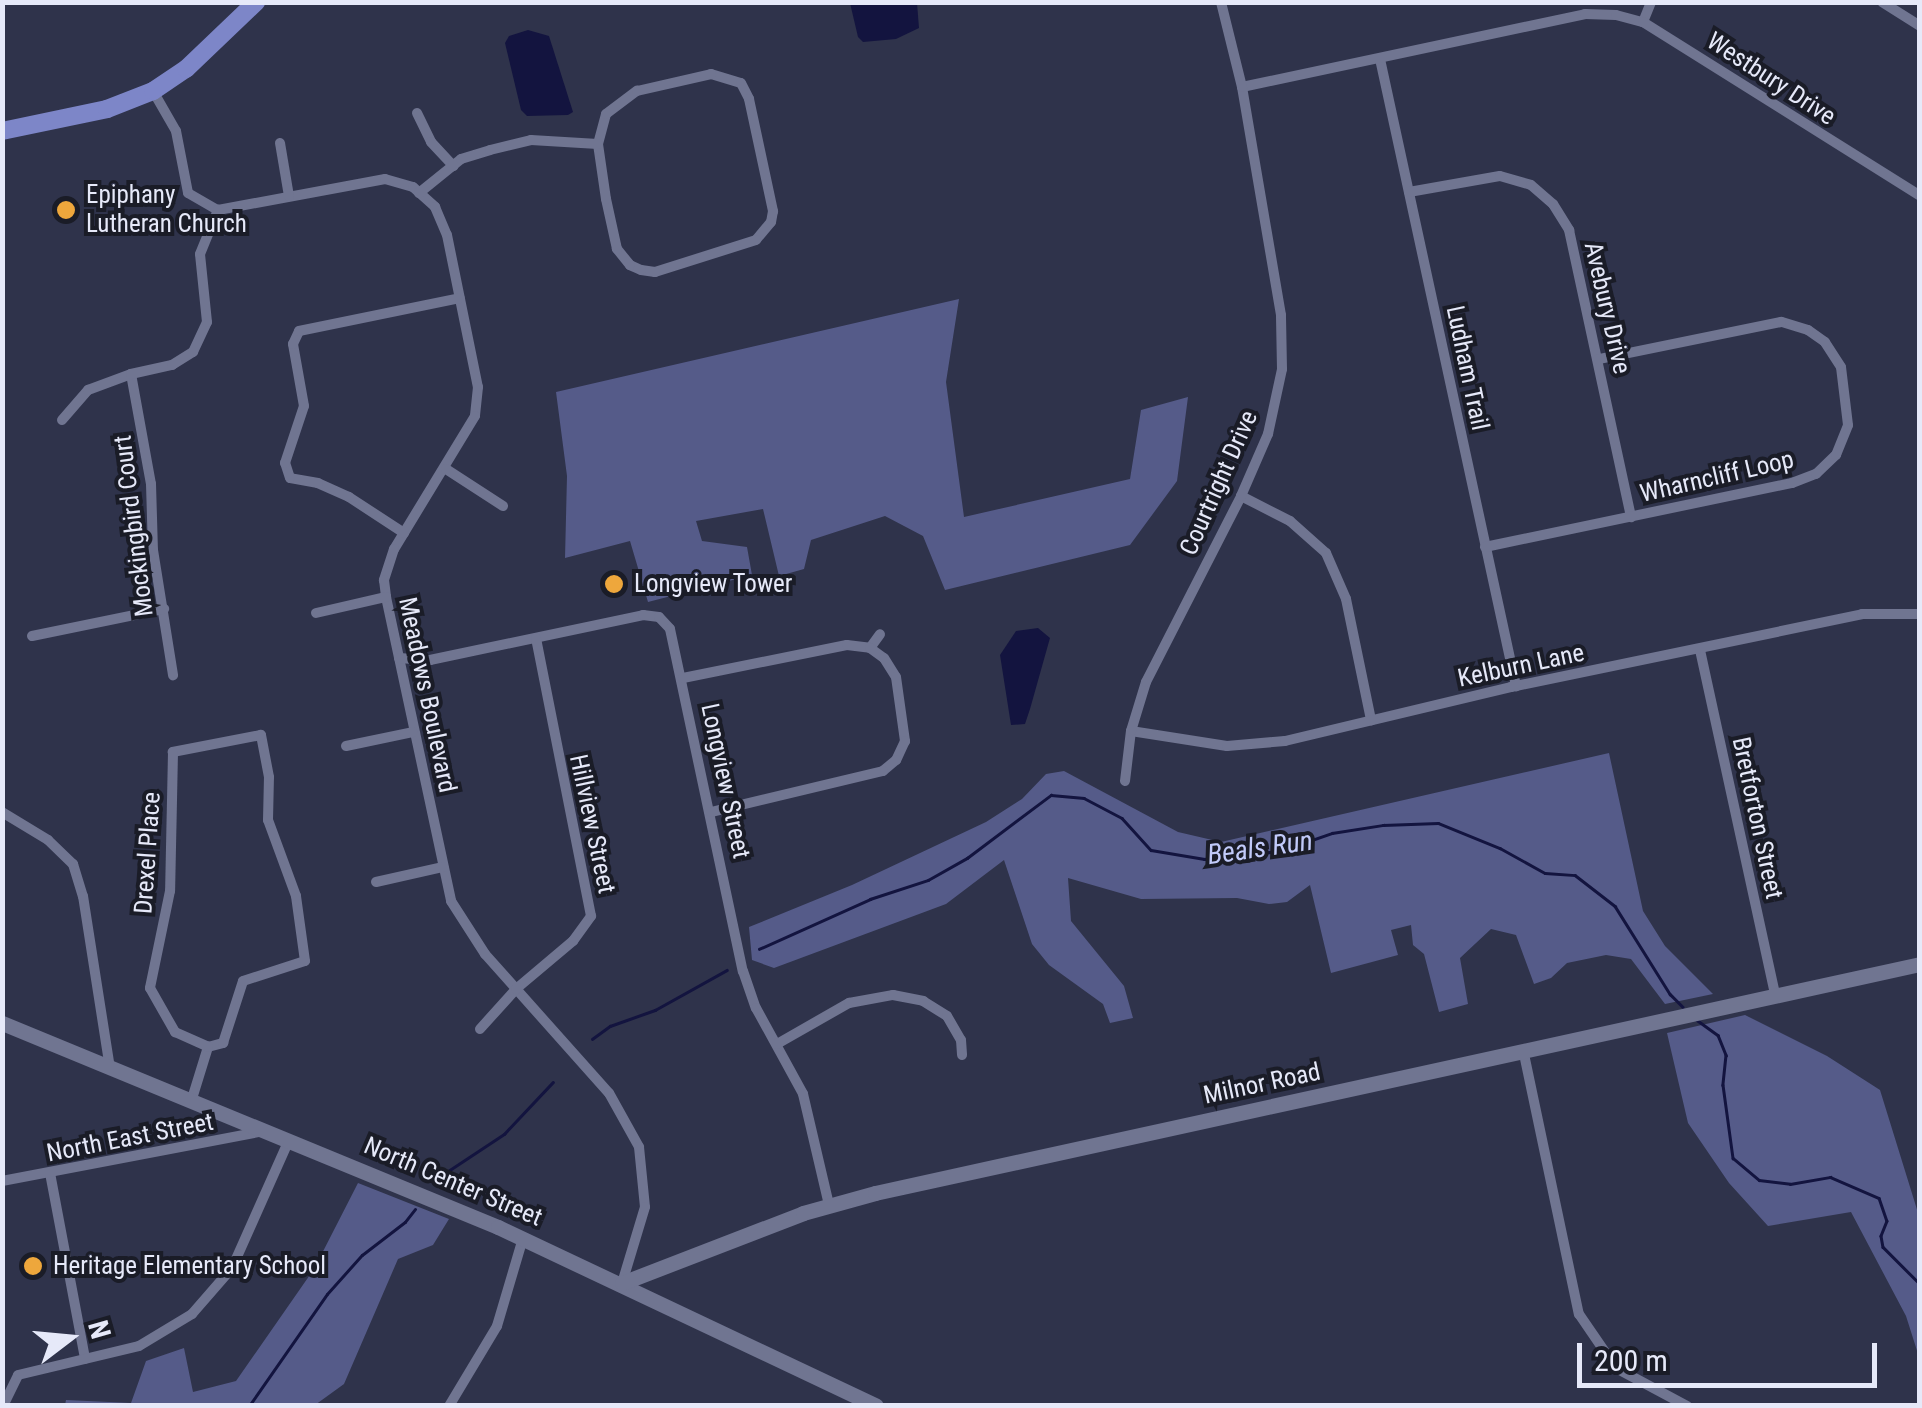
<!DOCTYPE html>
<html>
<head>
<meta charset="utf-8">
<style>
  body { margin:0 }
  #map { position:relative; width:1922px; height:1408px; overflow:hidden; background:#2f334b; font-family:"Roboto Condensed",sans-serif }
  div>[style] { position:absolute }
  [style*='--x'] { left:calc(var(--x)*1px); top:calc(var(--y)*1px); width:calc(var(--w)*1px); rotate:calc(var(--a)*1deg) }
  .green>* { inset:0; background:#555b89 }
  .water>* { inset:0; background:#13143f }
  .stream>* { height:2.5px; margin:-1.25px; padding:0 1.25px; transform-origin:1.25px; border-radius:1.25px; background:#13143f }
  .street>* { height:10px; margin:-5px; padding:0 5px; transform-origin:5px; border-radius:5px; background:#707591 }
  .secondary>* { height:15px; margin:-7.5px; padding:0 7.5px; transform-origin:7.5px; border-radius:7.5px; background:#707591 }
  .primary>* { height:18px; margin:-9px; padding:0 9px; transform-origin:9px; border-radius:9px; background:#7d86c8 }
  .dots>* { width:28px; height:28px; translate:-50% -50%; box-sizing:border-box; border:5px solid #1a1c27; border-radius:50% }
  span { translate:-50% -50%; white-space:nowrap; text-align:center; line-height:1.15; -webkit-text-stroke:8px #1a1c27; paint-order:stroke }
  .street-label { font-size:25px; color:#e6e9f9 }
  .poi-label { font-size:25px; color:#e6e9f9 }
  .left { translate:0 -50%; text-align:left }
  .water-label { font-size:28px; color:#c1caf9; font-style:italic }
  .frame { position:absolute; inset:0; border:5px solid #e6e9f9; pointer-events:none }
  .north { position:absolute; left:20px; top:1288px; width:100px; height:100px; -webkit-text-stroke:8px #1a1c27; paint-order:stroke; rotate:74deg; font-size:28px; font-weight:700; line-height:40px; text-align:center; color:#e6e9f9 }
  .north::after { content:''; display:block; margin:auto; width:35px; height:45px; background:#e6e9f9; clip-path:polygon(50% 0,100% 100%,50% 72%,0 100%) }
  .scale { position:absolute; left:1577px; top:1343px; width:300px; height:45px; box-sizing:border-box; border:5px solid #e6e9f9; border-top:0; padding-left:12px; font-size:30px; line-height:35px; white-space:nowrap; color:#e6e9f9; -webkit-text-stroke:8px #1a1c27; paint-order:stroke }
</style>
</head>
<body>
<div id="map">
  <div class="green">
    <div style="clip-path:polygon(959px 299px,946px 382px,964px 517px,1130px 479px,1141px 410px,1188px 397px,1177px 481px,1130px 545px,945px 590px,923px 536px,885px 516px,811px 540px,804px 569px,779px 576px,763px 509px,696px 521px,702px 541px,747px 547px,752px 575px,648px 602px,630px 541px,565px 558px,567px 476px,556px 392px)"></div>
    <div style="clip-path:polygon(1609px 753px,1643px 911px,1665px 946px,1713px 994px,1665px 1004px,1631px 959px,1606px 955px,1567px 963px,1551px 978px,1534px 984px,1516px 935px,1491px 929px,1460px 958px,1468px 1004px,1439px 1012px,1424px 954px,1413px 945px,1411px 925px,1391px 930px,1398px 955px,1331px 973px,1310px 885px,1287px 902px,1269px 904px,1237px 898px,1141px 899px,1068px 878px,1071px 921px,1124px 986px,1133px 1018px,1110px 1023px,1103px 1004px,1049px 965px,1032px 944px,1004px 860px,946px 904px,774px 968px,752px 960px,749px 927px,852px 885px,986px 822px,1022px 799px,1046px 774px,1064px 771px,1178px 832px,1221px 842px)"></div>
    <div style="clip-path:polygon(1745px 1015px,1827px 1056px,1880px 1090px,1919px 1216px,1919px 1357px,1906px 1316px,1851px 1212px,1768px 1226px,1729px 1183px,1688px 1123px,1667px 1033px)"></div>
    <div style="clip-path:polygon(358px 1183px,449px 1219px,433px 1245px,398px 1259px,344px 1384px,315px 1405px,65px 1405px,66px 1400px,131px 1403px,146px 1361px,184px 1348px,193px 1392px,236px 1381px,314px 1269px)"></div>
  </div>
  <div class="water">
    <div style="clip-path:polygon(850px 3px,917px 3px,919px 28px,896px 39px,863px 42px,858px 37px)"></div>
    <div style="clip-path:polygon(528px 30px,549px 36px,573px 112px,568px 115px,527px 116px,521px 110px,505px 43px,509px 36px)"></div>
    <div style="clip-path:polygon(1038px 628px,1050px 638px,1030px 709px,1025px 724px,1011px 725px,1000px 655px,1016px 631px)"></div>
  </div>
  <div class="stream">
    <div style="--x:759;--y:949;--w:122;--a:-24.2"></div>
    <div style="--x:870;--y:899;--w:61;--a:-18.1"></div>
    <div style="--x:928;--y:880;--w:45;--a:-29.4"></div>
    <div style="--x:967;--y:858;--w:105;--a:-36.9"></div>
    <div style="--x:1051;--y:795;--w:33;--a:5"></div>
    <div style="--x:1084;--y:798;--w:43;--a:27.8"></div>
    <div style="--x:1122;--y:818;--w:43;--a:47.8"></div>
    <div style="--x:1151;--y:850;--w:54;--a:9.6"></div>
    <div style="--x:1204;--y:859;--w:76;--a:-6"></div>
    <div style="--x:1280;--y:851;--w:55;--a:-19.1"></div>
    <div style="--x:1332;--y:833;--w:52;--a:-8.9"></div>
    <div style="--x:1383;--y:825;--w:55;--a:-2.1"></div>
    <div style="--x:1438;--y:823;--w:67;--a:22"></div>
    <div style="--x:1500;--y:848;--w:51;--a:29.1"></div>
    <div style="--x:1545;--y:873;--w:30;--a:4"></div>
    <div style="--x:1575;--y:875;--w:51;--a:37.8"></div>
    <div style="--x:1615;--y:906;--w:104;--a:58"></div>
    <div style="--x:1670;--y:994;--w:18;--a:45"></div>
    <div style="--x:1697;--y:1020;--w:26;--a:36"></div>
    <div style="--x:1718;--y:1035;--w:22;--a:68"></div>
    <div style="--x:1726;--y:1055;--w:30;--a:96"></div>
    <div style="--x:1723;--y:1085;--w:74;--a:82.2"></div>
    <div style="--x:1733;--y:1158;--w:34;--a:40"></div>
    <div style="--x:1759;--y:1180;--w:31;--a:7"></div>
    <div style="--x:1790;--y:1184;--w:41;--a:-9.9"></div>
    <div style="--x:1830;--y:1177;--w:53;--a:23.2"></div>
    <div style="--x:1879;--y:1198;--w:24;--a:71"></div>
    <div style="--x:1887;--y:1221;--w:16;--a:112"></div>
    <div style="--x:1881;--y:1236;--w:11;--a:80"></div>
    <div style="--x:1883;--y:1247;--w:52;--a:45"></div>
    <div style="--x:592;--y:1039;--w:22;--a:-36"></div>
    <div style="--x:610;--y:1026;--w:48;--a:-19.6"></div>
    <div style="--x:655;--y:1010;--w:82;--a:-29.1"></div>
    <div style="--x:436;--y:1179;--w:82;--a:-33.5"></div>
    <div style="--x:504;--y:1134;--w:71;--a:-46.7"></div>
    <div style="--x:249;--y:1406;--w:136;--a:-55.1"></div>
    <div style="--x:327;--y:1294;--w:52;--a:-48.1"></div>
    <div style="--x:362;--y:1255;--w:54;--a:-37.5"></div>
    <div style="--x:405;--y:1222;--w:16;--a:-52"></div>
  </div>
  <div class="street">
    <div style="--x:1882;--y:2;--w:45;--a:32.3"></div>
    <div style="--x:1643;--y:22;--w:22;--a:-68"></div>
    <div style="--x:1380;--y:59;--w:642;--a:77.76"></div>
    <div style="--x:711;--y:74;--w:31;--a:17"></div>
    <div style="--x:741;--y:83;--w:18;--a:63"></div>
    <div style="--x:749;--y:99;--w:115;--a:77.9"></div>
    <div style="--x:773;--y:211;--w:11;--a:100"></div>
    <div style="--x:771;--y:222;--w:23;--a:130"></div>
    <div style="--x:756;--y:240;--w:106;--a:162.4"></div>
    <div style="--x:655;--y:272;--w:14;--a:-172"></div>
    <div style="--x:641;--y:270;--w:12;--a:-156"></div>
    <div style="--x:630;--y:265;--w:21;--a:-129"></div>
    <div style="--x:617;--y:249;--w:51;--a:-102.4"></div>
    <div style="--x:606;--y:199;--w:56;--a:-98.3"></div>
    <div style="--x:598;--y:144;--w:31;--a:-75"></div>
    <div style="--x:606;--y:114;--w:39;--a:-37"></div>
    <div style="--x:637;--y:91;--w:76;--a:-12.9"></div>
    <div style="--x:1242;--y:87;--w:351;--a:-12"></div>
    <div style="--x:1585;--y:14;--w:31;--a:2"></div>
    <div style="--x:1616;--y:15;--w:28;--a:15"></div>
    <div style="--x:1643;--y:22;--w:327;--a:32.1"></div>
    <div style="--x:153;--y:91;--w:46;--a:60.1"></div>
    <div style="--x:176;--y:131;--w:63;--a:79"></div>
    <div style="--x:188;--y:193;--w:34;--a:30"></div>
    <div style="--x:218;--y:210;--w:170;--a:-10.5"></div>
    <div style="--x:385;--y:179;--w:29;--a:16"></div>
    <div style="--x:413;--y:187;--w:30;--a:42"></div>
    <div style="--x:435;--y:207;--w:30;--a:67"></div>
    <div style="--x:447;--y:235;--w:155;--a:78.5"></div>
    <div style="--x:478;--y:387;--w:29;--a:96"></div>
    <div style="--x:475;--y:416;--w:156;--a:121.3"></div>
    <div style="--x:394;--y:549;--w:33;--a:108"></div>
    <div style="--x:384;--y:580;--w:17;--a:83"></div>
    <div style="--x:386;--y:597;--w:311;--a:77.9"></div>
    <div style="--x:451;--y:901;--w:63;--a:57.3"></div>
    <div style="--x:485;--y:954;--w:186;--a:48.3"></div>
    <div style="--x:609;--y:1093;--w:62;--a:60.9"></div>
    <div style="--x:639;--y:1147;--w:60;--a:84.3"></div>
    <div style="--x:645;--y:1207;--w:79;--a:106.8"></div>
    <div style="--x:417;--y:113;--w:32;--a:64"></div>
    <div style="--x:431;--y:142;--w:33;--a:47"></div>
    <div style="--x:280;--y:143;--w:54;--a:80.4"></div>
    <div style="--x:1409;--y:192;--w:92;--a:-10"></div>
    <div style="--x:1500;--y:176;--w:32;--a:16"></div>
    <div style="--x:1531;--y:185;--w:29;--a:41"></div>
    <div style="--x:1553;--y:204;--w:31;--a:58"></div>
    <div style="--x:1569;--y:230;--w:294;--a:77.8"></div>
    <div style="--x:419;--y:193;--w:54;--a:-39"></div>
    <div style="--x:461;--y:159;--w:30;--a:-17"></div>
    <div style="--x:490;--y:150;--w:42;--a:-13.7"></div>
    <div style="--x:531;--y:140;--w:67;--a:3.4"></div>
    <div style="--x:131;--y:374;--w:112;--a:79.7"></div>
    <div style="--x:151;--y:484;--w:66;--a:88.3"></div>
    <div style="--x:153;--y:550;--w:127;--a:80.9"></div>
    <div style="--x:62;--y:420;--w:40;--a:-49"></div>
    <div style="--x:88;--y:390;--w:46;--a:-20.4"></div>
    <div style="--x:131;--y:374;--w:42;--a:-12.4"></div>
    <div style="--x:172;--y:365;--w:25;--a:-32"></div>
    <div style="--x:193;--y:352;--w:33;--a:-65"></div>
    <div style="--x:207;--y:322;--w:68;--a:-95.9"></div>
    <div style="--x:200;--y:254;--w:48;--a:-67.8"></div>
    <div style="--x:446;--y:469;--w:68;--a:33"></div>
    <div style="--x:1241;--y:496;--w:55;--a:27"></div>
    <div style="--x:1290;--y:521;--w:48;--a:41.6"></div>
    <div style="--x:1326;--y:553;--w:50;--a:66.5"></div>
    <div style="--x:1346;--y:599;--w:124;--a:78.3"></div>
    <div style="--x:404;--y:533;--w:66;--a:-146.8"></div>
    <div style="--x:349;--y:497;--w:34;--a:-156"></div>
    <div style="--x:318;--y:483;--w:28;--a:-170"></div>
    <div style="--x:290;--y:478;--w:16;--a:-108"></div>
    <div style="--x:285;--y:463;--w:60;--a:-71.6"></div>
    <div style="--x:304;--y:406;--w:63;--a:-100.1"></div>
    <div style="--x:293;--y:344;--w:14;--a:-65"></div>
    <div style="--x:299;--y:331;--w:164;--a:-11.6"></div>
    <div style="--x:1485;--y:547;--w:314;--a:-11.8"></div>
    <div style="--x:1792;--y:483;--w:26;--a:-21"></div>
    <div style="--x:1816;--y:474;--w:28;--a:-44"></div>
    <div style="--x:1836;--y:455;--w:32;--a:-68"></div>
    <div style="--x:1848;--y:425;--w:58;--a:-96.9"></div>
    <div style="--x:1841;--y:367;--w:30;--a:-123"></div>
    <div style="--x:1825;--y:342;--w:21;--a:-145"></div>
    <div style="--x:1808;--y:330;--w:28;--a:-163"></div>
    <div style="--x:1781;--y:322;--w:186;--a:168.5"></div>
    <div style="--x:316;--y:613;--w:72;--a:-12.9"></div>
    <div style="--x:32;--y:636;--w:135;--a:-11.6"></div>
    <div style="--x:870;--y:648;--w:17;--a:-54"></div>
    <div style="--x:1700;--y:650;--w:352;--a:77.7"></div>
    <div style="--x:399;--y:658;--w:31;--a:4"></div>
    <div style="--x:430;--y:660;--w:218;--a:-11.9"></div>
    <div style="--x:643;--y:615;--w:16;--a:7"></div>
    <div style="--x:659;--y:617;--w:16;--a:47"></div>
    <div style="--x:670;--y:629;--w:350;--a:78"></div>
    <div style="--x:743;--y:971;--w:39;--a:71"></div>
    <div style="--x:756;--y:1008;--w:98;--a:61.3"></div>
    <div style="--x:803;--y:1094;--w:114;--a:76.8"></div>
    <div style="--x:683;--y:678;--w:167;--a:-11.4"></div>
    <div style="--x:847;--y:645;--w:23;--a:7"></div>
    <div style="--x:870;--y:648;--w:17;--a:36"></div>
    <div style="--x:884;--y:658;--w:22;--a:58"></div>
    <div style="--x:896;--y:677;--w:65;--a:82"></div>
    <div style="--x:905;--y:741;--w:21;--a:115"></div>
    <div style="--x:896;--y:760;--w:17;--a:140"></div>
    <div style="--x:883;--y:771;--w:177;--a:166.6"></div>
    <div style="--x:1131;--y:731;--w:97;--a:8.9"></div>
    <div style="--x:1227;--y:746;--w:58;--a:-4.9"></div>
    <div style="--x:1285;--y:741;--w:232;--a:-13.4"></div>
    <div style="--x:1511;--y:687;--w:359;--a:-11.7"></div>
    <div style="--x:1862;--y:614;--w:58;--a:0"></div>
    <div style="--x:346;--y:746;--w:68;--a:-11.8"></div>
    <div style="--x:1125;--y:781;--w:50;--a:-83.2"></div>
    <div style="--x:1131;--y:731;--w:51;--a:-73"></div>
    <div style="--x:1146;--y:682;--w:209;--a:-62.9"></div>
    <div style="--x:1241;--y:496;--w:68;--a:-66.5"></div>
    <div style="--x:1268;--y:434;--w:66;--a:-77.8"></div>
    <div style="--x:1282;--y:369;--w:54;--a:-91.1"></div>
    <div style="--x:1281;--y:315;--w:231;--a:-99.7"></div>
    <div style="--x:1242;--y:87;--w:88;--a:-103.9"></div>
    <div style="--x:2;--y:812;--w:54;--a:31.3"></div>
    <div style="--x:48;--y:840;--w:35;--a:44"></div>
    <div style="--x:73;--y:864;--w:34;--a:73"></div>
    <div style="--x:83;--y:896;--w:175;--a:81.1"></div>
    <div style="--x:376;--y:882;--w:69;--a:-12.6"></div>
    <div style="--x:480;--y:1029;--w:54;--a:-48"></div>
    <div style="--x:516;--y:989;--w:75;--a:-40.1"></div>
    <div style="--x:573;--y:941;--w:31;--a:-54"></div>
    <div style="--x:591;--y:916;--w:283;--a:-101.2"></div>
    <div style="--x:777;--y:1044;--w:83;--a:-29.7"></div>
    <div style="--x:849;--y:1003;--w:45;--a:-10.3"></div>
    <div style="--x:893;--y:995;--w:31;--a:11"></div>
    <div style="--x:923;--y:1001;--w:28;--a:32"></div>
    <div style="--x:947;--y:1016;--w:28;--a:60"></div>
    <div style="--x:961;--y:1040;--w:15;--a:86"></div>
    <div style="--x:1524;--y:1054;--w:266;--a:78.1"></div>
    <div style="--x:1579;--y:1314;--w:65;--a:55.6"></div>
    <div style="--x:1616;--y:1368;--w:81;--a:28.2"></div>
    <div style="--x:191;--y:1102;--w:58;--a:-72.8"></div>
    <div style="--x:208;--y:1047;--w:16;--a:-15"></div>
    <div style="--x:223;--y:1043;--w:65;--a:-72.1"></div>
    <div style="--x:243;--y:981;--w:65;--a:-17.9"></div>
    <div style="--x:305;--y:961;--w:66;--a:-97.9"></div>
    <div style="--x:296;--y:896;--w:81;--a:-110.2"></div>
    <div style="--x:268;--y:820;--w:43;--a:-88.7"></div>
    <div style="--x:269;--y:777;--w:43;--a:-100.8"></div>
    <div style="--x:261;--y:735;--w:90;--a:169.1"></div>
    <div style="--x:173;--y:752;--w:139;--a:91.2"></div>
    <div style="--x:170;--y:891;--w:99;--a:101.7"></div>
    <div style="--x:150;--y:988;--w:51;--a:60.4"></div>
    <div style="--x:175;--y:1032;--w:36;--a:24"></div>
    <div style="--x:50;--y:1173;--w:189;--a:79.3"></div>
    <div style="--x:2;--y:1181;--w:266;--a:-10.8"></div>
    <div style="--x:3;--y:1406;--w:34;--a:-64"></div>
    <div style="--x:18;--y:1375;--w:124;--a:-13.5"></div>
    <div style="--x:139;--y:1346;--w:62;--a:-31.1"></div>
    <div style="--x:192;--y:1314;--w:61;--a:-49"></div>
    <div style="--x:232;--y:1268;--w:140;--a:-66"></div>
    <div style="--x:449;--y:1406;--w:93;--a:-59"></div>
    <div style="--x:497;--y:1326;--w:92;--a:-73.5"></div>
  </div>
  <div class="secondary">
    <div style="--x:2;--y:1023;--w:536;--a:22.36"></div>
    <div style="--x:498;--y:1227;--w:418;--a:25.3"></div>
    <div style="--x:622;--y:1283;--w:194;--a:-21.1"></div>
    <div style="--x:803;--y:1213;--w:75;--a:-15.5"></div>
    <div style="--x:875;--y:1193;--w:1070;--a:-12.36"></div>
  </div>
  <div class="primary">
    <div style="--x:2;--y:131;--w:107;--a:-11.8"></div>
    <div style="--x:107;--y:109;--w:49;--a:-21.4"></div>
    <div style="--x:153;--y:91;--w:40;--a:-34"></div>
    <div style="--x:186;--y:69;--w:97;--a:-43.7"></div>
  </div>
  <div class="dots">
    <div style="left:66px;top:210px;background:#eea73c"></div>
    <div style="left:614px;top:584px;background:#eea73c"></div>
    <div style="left:33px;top:1266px;background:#eea73c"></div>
  </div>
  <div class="street-label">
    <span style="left:1771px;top:79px;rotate:33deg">Westbury Drive</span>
    <span style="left:1607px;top:308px;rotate:77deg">Avebury Drive</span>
    <span style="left:1467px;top:368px;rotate:78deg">Ludham Trail</span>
    <span style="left:1717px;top:477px;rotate:-13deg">Wharncliff Loop</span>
    <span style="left:1219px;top:483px;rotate:-66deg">Courtright Drive</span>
    <span style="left:134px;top:526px;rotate:-97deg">Mockingbird Court</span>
    <span style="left:1521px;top:666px;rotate:-12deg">Kelburn Lane</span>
    <span style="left:427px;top:695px;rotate:78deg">Meadows Boulevard</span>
    <span style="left:725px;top:781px;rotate:78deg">Longview Street</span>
    <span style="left:1757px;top:818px;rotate:78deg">Bretforton Street</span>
    <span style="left:592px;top:824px;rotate:78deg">Hillview Street</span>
    <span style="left:148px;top:853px;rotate:-86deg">Drexel Place</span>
    <span style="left:1262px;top:1084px;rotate:-12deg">Milnor Road</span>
    <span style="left:130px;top:1138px;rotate:-11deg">North East Street</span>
    <span style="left:453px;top:1182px;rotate:23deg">North Center Street</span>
  </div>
  <div class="poi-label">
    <span class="left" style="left:86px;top:210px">Epiphany<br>Lutheran Church</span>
    <span class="left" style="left:634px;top:584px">Longview Tower</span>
    <span class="left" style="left:53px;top:1266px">Heritage Elementary School</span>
  </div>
  <div class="water-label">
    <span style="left:1260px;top:848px;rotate:-8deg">Beals Run</span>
  </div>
  <div class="frame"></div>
  <div class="north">N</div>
  <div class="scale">200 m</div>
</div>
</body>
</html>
